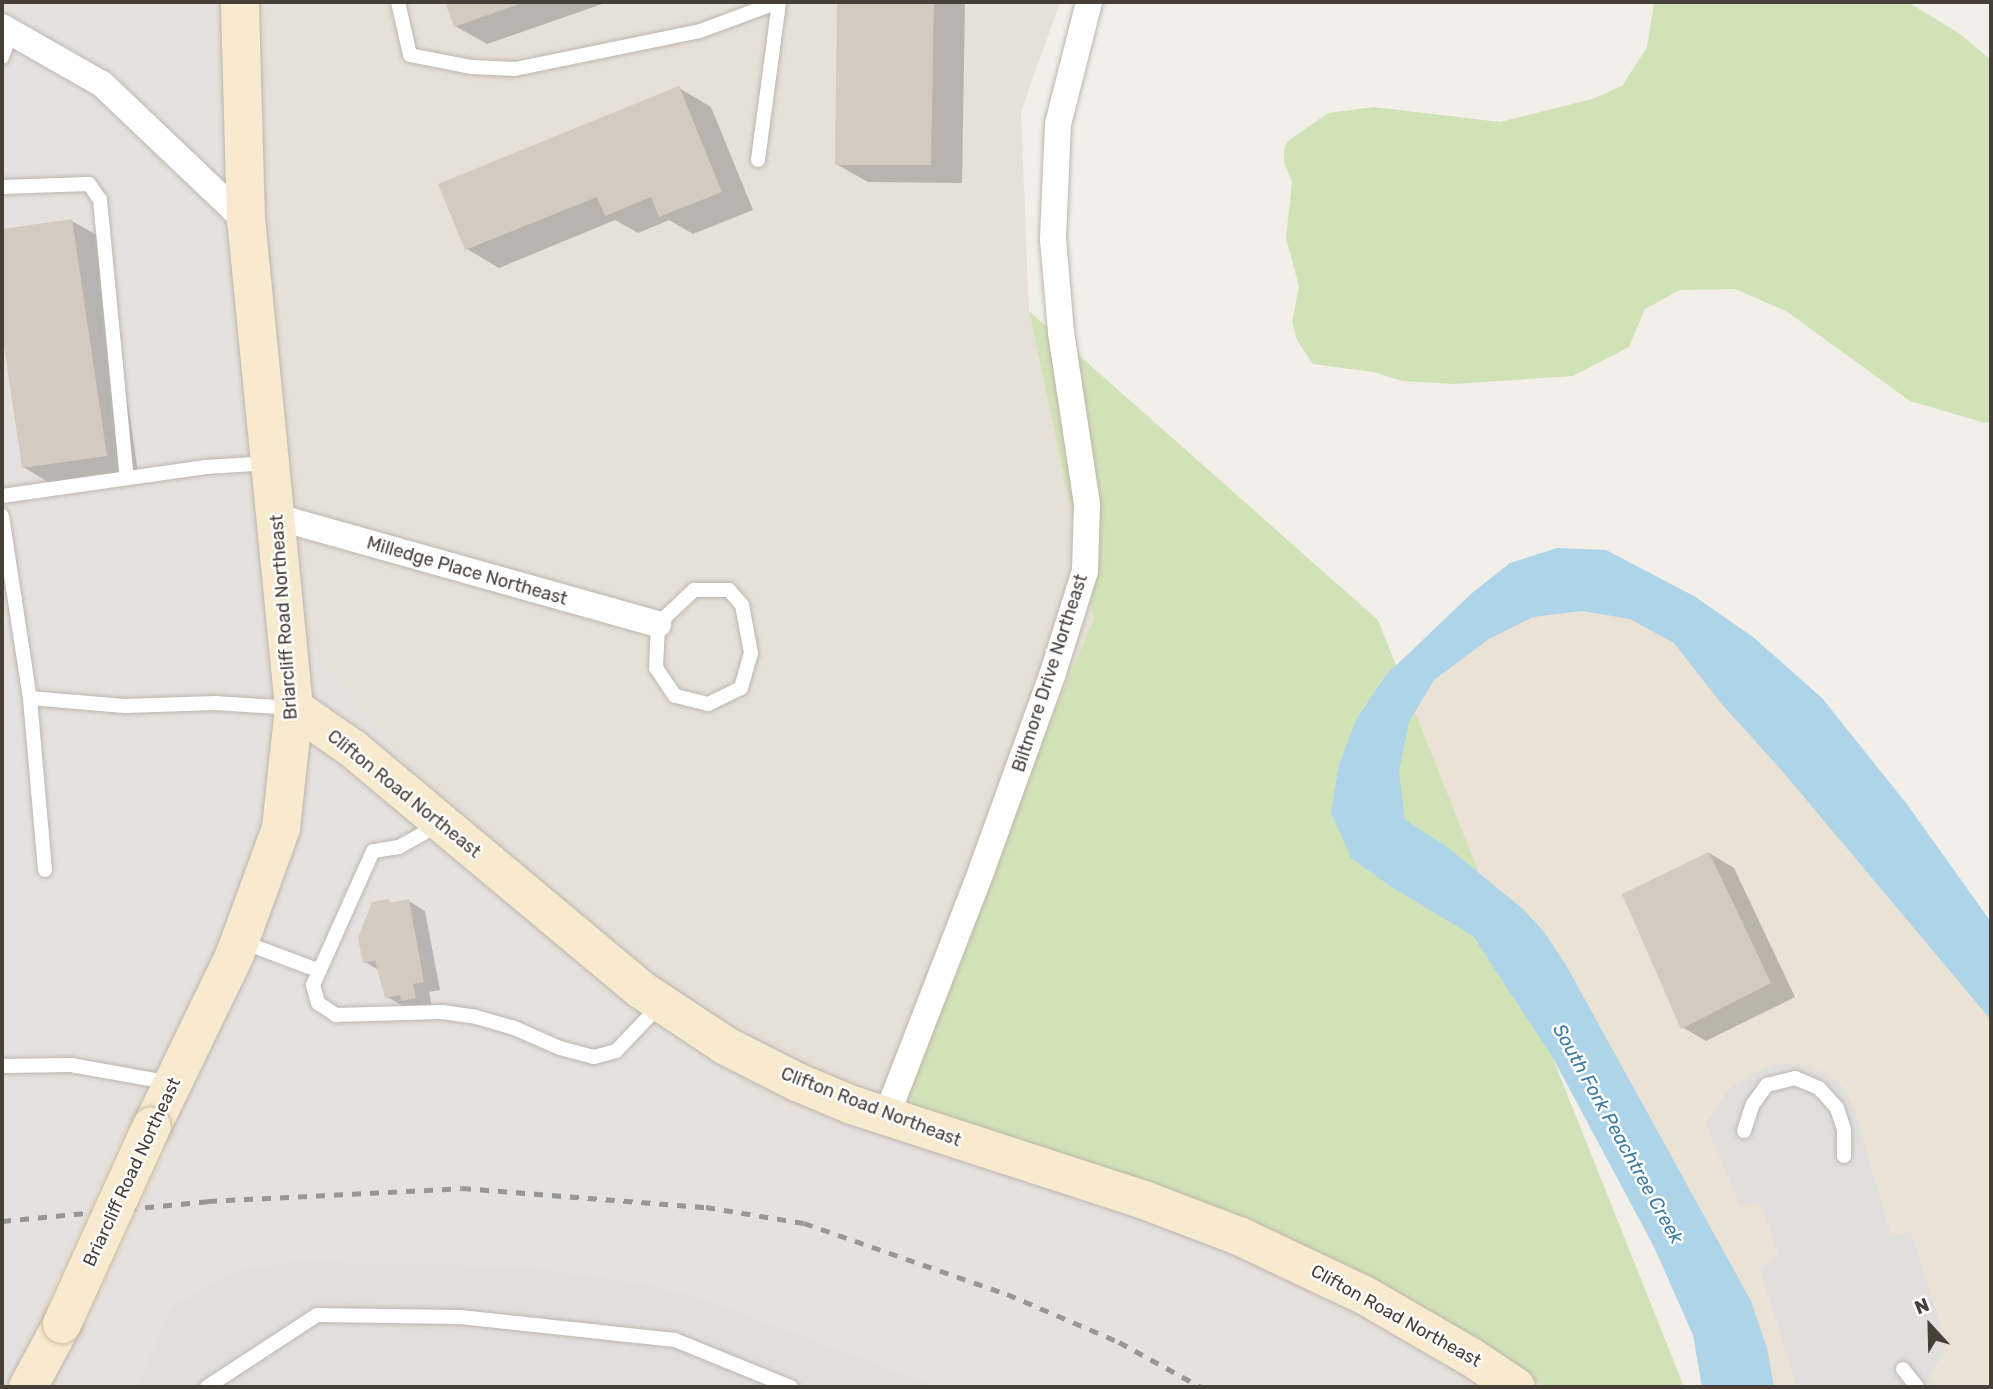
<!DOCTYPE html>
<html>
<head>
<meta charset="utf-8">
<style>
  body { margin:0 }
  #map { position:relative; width:1993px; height:1389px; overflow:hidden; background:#f2efe9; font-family:Rubik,sans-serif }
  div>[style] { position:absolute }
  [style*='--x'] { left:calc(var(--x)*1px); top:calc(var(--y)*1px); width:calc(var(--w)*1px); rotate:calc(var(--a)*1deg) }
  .residential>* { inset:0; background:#e6e0d8 }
  .industrial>* { inset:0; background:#e5e1de }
  .education>* { inset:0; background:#eae2d5 }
  .green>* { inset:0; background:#d2e2b7 }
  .parking>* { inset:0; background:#e1dfdd }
  .water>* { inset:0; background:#add4e8 }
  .shadow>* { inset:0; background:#0003 }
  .building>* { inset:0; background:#d3cac0 }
  .roads { filter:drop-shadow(0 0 2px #bdb6ad) drop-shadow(0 0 2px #bdb6ad) }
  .lane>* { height:14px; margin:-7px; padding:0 7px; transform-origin:7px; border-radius:7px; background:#fff }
  .street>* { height:26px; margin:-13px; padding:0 13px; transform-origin:13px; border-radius:13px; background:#fff }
  .secondary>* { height:38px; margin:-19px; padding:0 19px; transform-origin:19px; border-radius:19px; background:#f8eace }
  .rail>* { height:5px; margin-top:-2.5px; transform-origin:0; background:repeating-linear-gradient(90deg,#979797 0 9px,transparent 0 18px) }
  .bridges { filter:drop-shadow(0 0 2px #ccbd9e) drop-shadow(0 0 2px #ccbd9e) }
  .secondary-bridge>* { height:38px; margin:-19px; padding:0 19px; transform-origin:19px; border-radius:19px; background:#f8eace }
  span { translate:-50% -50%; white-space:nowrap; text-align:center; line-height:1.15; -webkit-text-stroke:5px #fff; paint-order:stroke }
  .street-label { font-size:18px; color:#453f38 }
  .water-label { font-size:19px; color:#3c7b9d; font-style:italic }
  .frame { position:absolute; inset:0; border:4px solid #453f38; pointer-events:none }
  .north { position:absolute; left:1895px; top:1291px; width:70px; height:70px; -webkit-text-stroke:5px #fff; paint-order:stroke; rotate:338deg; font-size:19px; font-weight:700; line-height:28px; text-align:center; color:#453f38 }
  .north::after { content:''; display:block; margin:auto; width:24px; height:32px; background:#453f38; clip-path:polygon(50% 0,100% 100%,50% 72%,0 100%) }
</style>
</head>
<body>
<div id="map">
  <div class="residential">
    <div style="clip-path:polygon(237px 2px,1060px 2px,1021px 112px,1029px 311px,1094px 619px,873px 1130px,772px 1104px,543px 939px,304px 637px)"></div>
  </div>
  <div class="industrial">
    <div style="clip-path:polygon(2px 2px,237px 2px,304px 637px,543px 939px,772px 1104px,873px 1130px,1365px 1292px,1547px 1387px,2px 1387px)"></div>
  </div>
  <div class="education">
    <div style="clip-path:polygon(1511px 597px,1655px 604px,1991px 973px,1991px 1387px,1734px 1387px,1499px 938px,1388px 701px)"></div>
  </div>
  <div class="green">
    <div style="clip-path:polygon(1654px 2px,1908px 2px,1960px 34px,1991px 60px,1991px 422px,1985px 423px,1910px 401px,1786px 311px,1735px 289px,1680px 290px,1645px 309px,1629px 347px,1573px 376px,1454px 384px,1402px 381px,1373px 372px,1313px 364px,1297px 340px,1292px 322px,1299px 286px,1286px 238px,1292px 182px,1284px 162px,1284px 150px,1288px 141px,1328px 113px,1374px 107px,1500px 122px,1592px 99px,1622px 86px,1647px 47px)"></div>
    <div style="clip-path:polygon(1029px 311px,1378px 620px,1684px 1387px,1547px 1387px,1365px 1292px,873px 1130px,1094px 619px)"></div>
  </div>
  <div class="parking">
    <div style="clip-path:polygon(1786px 1063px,1810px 1067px,1829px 1075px,1844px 1088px,1856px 1114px,1891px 1235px,1911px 1232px,1947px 1347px,1928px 1378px,1943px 1387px,1797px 1387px,1760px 1270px,1778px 1254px,1760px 1202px,1740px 1207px,1706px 1124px,1728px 1089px,1765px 1068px)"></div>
    <div style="clip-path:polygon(292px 1262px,513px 1266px,634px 1282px,708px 1301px,937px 1387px,137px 1387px,171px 1307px,237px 1271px)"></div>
  </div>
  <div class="water">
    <div style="clip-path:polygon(1557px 548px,1606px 550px,1694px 596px,1753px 637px,1822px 698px,1906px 803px,1991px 922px,1991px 1020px,1783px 772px,1720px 702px,1674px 643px,1630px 619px,1582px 611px,1533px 617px,1489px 639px,1434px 680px,1409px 722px,1399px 771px,1405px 820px,1446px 846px,1523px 909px,1544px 932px,1566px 965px,1751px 1301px,1767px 1348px,1774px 1387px,1702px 1387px,1693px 1335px,1654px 1247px,1553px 1058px,1473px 936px,1390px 886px,1351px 858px,1331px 813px,1339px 764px,1357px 718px,1386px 675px,1472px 593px,1510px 563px)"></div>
  </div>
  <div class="shadow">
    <div style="clip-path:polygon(447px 2px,608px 2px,487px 44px,455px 26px)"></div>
    <div style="clip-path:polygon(839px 2px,965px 2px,962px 183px,868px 182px,836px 164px)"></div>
    <div style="clip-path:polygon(679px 88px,711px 107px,753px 210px,693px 234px,669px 220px,638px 233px,615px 220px,499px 268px,467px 249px)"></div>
    <div style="clip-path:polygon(72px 221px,104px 239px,138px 473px,55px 486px,23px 467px,2px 320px,2px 231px)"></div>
    <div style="clip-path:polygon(1709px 853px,1734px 868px,1795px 997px,1706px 1041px,1682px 1027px)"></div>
    <div style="clip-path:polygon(409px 901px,425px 911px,440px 990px,429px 992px,432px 1007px,418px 1009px,411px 1005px,403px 1006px,387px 997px,380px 971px,365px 962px,373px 904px)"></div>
  </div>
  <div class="building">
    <div style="clip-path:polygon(445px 2px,525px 2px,454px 27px)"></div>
    <div style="clip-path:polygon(837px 2px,934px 2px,931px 165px,835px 165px)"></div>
    <div style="clip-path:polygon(679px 86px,722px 192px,659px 217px,651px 197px,605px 216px,597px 197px,465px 250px,438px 184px)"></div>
    <div style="clip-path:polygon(72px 219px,107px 456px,22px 468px,2px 332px,2px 229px)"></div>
    <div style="clip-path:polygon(1709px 852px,1771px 983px,1681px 1029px,1622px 894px)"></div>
    <div style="clip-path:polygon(389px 899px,390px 903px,409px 899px,424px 982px,413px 984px,416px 998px,401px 1001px,400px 995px,385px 998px,375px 961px,363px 963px,358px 938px,372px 902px)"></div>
  </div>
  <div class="roads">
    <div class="lane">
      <div style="--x:398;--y:2;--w:54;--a:77.2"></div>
      <div style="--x:410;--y:55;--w:63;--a:11"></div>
      <div style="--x:472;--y:67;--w:43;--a:2.7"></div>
      <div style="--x:515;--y:69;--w:189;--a:-11.6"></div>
      <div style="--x:700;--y:31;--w:83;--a:-20.4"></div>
      <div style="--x:2;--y:57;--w:27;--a:-70"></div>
      <div style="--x:758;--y:160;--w:159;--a:-82.4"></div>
      <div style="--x:2;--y:187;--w:87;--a:-2"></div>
      <div style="--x:89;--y:184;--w:19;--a:55"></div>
      <div style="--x:100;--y:200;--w:279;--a:84.5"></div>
      <div style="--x:2;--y:496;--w:206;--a:-8.1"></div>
      <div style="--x:206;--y:467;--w:64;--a:-3.6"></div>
      <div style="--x:2;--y:516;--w:184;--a:81.3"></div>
      <div style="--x:694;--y:590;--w:35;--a:0"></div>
      <div style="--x:729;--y:590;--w:20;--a:49"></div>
      <div style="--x:742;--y:605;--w:49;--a:79.4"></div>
      <div style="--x:751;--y:653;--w:36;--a:106"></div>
      <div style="--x:741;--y:688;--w:37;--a:154"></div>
      <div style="--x:708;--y:704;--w:34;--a:-166"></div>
      <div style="--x:675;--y:696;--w:34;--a:-124"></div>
      <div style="--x:656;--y:668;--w:44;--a:-87.4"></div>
      <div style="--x:658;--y:624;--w:50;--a:-43.4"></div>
      <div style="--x:440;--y:824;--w:47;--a:150.7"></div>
      <div style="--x:399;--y:847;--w:26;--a:171"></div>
      <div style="--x:373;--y:851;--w:147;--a:114.1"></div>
      <div style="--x:313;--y:985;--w:19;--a:74"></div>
      <div style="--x:318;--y:1003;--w:22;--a:34"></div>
      <div style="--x:336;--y:1015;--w:106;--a:-1.6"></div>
      <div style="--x:442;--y:1012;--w:34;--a:8"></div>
      <div style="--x:476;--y:1017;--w:37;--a:16"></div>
      <div style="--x:512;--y:1027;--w:52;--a:23.6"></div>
      <div style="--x:560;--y:1048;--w:35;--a:15"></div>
      <div style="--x:594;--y:1057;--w:23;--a:-15"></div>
      <div style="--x:616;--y:1051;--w:64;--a:-46.3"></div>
      <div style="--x:45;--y:870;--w:173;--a:-95"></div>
      <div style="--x:30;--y:698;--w:95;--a:4.8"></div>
      <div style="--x:125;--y:706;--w:90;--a:-1.9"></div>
      <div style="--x:215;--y:703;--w:78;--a:3.7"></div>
      <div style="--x:240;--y:941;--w:85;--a:20.6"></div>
      <div style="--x:2;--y:1066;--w:69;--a:-0.8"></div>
      <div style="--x:71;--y:1065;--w:103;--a:10.1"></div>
      <div style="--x:1744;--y:1131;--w:28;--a:-72"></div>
      <div style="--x:1753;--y:1104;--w:24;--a:-54"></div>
      <div style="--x:1767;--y:1085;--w:29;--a:-14"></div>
      <div style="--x:1795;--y:1078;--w:26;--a:23"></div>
      <div style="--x:1819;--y:1088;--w:27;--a:48"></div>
      <div style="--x:1837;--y:1108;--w:23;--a:72"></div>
      <div style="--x:1844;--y:1130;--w:26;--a:90"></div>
      <div style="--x:1903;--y:1369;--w:23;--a:52"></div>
      <div style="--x:207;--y:1387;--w:131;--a:-33.2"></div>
      <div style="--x:317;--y:1315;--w:143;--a:0.8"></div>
      <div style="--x:460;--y:1317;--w:216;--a:6.1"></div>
      <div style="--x:675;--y:1340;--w:125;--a:22.1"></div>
    </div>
    <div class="street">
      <div style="--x:2;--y:27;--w:115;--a:29.7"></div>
      <div style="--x:102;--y:84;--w:199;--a:43.6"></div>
      <div style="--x:277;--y:517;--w:396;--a:15.7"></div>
      <div style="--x:886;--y:1117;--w:266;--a:-68.8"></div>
      <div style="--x:982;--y:869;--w:205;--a:-70.1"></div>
      <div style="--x:1052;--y:676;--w:110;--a:-72.6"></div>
      <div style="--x:1085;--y:571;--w:67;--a:-88.3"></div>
      <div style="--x:1087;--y:504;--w:174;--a:-98.6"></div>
      <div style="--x:1061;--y:332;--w:94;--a:-94.9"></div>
      <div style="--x:1053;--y:238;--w:114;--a:-87.5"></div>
      <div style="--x:1058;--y:124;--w:126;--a:-75.7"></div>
    </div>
    <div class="secondary">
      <div style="--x:294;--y:708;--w:70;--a:34.6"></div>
      <div style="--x:352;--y:748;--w:376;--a:39.9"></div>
      <div style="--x:640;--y:989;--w:103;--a:33.5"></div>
      <div style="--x:726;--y:1046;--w:80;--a:26.9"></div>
      <div style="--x:797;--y:1082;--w:60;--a:22.7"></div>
      <div style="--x:852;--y:1105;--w:307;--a:18"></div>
      <div style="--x:1144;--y:1200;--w:102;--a:20.8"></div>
      <div style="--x:1239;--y:1236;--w:138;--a:25.3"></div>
      <div style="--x:1364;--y:1295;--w:124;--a:30.1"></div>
      <div style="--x:1471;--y:1357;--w:54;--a:33.7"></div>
      <div style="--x:152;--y:1126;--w:191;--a:-64.2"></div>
      <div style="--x:235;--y:954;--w:134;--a:-69.9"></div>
      <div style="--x:281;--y:828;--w:121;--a:-83.8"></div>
      <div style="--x:294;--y:708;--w:489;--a:-95.6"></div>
      <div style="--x:246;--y:221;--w:219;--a:-91.6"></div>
      <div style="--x:28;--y:1387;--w:72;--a:-61.6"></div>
    </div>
  </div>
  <div class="rail">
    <div style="--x:2;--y:1221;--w:207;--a:-5.5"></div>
    <div style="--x:208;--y:1201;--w:254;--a:-2.9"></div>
    <div style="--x:462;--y:1188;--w:245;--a:4.5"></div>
    <div style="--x:706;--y:1207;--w:99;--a:9.3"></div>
    <div style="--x:804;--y:1223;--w:215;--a:19.3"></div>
    <div style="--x:1007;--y:1294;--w:122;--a:23.2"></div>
    <div style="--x:1119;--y:1342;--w:94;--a:28.8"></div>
  </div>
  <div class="bridges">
    <div class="secondary-bridge">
      <div style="--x:62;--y:1324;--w:217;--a:-65.6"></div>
    </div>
  </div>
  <div class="street-label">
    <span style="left:467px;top:571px;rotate:16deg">Milledge Place Northeast</span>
    <span style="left:284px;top:617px;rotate:-94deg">Briarcliff Road Northeast</span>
    <span style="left:1050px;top:673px;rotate:-72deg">Biltmore Drive Northeast</span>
    <span style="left:404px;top:794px;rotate:39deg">Clifton Road Northeast</span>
    <span style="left:871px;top:1107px;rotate:21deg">Clifton Road Northeast</span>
    <span style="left:132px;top:1172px;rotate:-65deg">Briarcliff Road Northeast</span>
    <span style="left:1396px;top:1316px;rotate:29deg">Clifton Road Northeast</span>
  </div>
  <div class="water-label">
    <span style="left:1618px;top:1134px;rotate:61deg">South Fork Peachtree Creek</span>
  </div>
  <div class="frame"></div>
  <div class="north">N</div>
</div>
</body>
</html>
